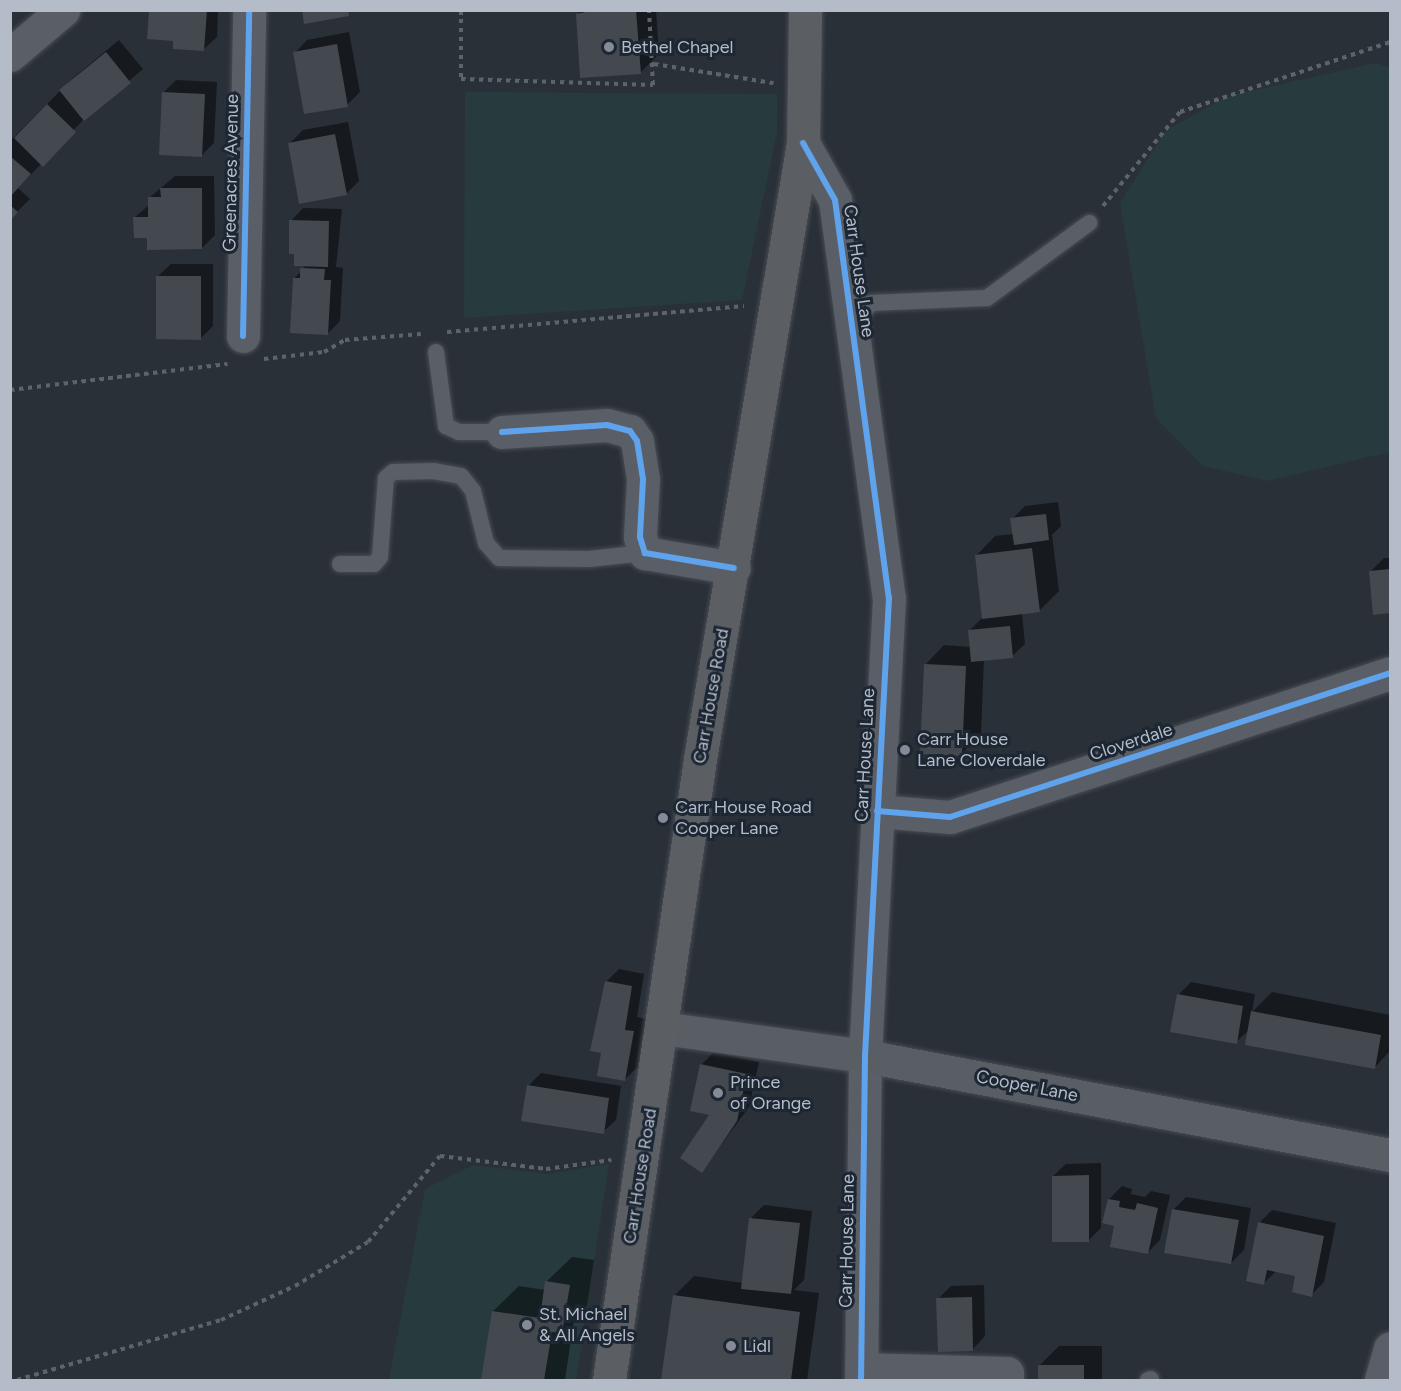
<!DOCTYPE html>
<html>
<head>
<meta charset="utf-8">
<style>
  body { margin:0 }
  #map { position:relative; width:1401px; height:1391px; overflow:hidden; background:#2a3038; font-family:Figtree,sans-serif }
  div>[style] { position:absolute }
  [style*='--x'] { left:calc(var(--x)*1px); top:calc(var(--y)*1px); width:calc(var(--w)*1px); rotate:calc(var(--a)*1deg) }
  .green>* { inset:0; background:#273a3e }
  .shadow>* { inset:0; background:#0007 }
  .building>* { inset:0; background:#444950 }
  .path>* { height:4px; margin-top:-2px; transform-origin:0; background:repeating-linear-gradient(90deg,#5d636a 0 4.5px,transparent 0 9px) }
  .roads { filter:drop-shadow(0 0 2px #484c53) drop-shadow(0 0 2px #484c53) }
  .service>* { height:16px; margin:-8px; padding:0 8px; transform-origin:8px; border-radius:8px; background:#5a5e66 }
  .minor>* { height:33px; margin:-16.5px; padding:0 16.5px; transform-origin:16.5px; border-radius:16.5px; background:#5a5e66 }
  .tertiary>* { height:33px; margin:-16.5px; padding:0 16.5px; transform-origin:16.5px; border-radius:16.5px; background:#5a5e66 }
  .secondary>* { height:33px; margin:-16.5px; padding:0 16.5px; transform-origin:16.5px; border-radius:16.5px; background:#595d64 }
  .trunk>* { height:33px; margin:-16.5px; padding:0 16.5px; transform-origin:16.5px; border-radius:16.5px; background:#5b5f64 }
  .cycleway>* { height:6px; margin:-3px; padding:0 3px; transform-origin:3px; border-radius:3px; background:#60a3ed }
  .dots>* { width:16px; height:16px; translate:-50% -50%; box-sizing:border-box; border:3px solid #1d2633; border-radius:50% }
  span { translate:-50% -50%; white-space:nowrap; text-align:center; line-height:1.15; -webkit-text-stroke:6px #1d2633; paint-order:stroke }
  .poi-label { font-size:18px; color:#b4bcc9 }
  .left { translate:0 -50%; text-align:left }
  .street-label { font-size:18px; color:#b4bcc9 }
  .frame { position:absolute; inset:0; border:12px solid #b4bcc9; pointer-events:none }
</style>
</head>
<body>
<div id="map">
  <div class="green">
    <div style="clip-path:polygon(1375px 63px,1390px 67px,1390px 452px,1268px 481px,1203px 466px,1156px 418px,1120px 203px,1166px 130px,1229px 96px)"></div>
    <div style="clip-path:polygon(465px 92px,777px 94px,777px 133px,742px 300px,464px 318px)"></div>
    <div style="clip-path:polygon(609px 1164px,576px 1380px,389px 1380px,425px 1189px,473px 1165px,547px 1174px)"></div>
  </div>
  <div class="shadow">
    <div style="clip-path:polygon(151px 10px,218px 10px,217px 37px,204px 49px,175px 39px)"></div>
    <div style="clip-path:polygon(581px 10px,656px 10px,659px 54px,640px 73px,577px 15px)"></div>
    <div style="clip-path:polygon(349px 32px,360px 92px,347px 105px,295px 53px,307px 40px)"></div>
    <div style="clip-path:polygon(119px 40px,143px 69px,86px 117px,18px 188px,30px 199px,10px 219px,10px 141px,73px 78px)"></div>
    <div style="clip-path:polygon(176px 80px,217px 82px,214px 143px,202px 155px,163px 93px)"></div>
    <div style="clip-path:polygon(348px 122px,359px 181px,346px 194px,290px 143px,303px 130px)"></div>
    <div style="clip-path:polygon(175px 176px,214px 176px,215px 235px,202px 248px,148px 236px,135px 217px,149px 205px,149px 198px)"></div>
    <div style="clip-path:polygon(303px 208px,342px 209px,336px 267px,343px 268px,340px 321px,327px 334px,295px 278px,306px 265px,291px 221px)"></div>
    <div style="clip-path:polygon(171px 264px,213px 264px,213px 326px,201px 338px,158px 276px)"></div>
    <div style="clip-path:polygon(1058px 502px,1061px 526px,1052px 535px,1059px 591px,1040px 610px,1022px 613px,1025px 644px,1012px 656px,984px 659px,981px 735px,961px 754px,925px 665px,944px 645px,971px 647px,970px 630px,983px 617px,976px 556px,995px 536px,1014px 534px,1012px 519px,1025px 506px)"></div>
    <div style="clip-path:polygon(1384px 558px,1390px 558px,1390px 612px,1374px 613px,1371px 571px)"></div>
    <div style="clip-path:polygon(619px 969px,644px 974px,637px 1017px,646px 1019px,638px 1067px,625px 1079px,606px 982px)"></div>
    <div style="clip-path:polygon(1191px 982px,1255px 994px,1252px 1012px,1272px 992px,1390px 1015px,1390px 1051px,1374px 1068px,1249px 1030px,1236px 1042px,1178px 995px)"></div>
    <div style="clip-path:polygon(714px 1052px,759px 1062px,749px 1107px,702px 1171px,712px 1114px,701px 1065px)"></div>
    <div style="clip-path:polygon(541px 1073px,621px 1086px,616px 1120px,603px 1132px,528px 1086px)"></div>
    <div style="clip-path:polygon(1101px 1163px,1101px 1228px,1088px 1241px,1053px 1176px,1066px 1164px)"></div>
    <div style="clip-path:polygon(1122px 1186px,1132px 1189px,1131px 1194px,1145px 1197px,1151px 1191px,1170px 1195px,1160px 1240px,1147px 1253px,1116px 1225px,1109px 1199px)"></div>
    <div style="clip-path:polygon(1186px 1197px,1251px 1208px,1244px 1250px,1231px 1263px,1173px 1210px)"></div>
    <div style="clip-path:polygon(764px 1205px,812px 1211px,804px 1280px,794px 1290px,819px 1293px,807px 1380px,663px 1380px,674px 1296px,694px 1276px,743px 1283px,751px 1218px)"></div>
    <div style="clip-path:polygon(1272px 1210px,1336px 1223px,1324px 1282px,1311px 1295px,1297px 1274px,1277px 1270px,1264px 1283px,1259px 1223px)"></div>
    <div style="clip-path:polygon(572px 1257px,594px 1260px,587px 1306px,574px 1319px,565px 1380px,483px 1380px,493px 1311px,519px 1286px,545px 1290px,546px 1282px)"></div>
    <div style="clip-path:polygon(984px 1285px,985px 1336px,973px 1349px,938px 1299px,951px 1286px)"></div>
    <div style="clip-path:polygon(1059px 1346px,1102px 1346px,1102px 1380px,1040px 1380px,1040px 1365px)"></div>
  </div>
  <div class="building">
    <div style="clip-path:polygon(149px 10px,207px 10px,204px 51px,173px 49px,173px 41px,147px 39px)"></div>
    <div style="clip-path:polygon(302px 10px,348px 10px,349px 16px,304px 24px)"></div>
    <div style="clip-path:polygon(595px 10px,636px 10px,641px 74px,580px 78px,576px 14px)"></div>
    <div style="clip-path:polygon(337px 44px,348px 107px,304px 114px,293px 52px)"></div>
    <div style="clip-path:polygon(106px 52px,131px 83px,84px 121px,59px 90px)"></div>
    <div style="clip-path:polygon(162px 92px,205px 94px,202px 157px,159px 155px)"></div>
    <div style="clip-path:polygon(47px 104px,76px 132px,43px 167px,14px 138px)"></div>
    <div style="clip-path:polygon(335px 134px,347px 195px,299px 204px,288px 143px)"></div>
    <div style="clip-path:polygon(10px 156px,31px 174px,10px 197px)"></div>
    <div style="clip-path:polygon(160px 188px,202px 188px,202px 249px,147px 250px,147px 238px,134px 238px,133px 217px,148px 217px,148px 197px,161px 197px)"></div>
    <div style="clip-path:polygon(10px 205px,18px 212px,10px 221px)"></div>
    <div style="clip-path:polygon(289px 220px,329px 221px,328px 267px,294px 266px,294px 254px,289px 254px)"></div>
    <div style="clip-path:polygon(300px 268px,325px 269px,324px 280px,331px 280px,328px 335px,290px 333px,293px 278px,300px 278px)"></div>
    <div style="clip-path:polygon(156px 276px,201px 276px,201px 340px,156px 339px)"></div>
    <div style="clip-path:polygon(1046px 514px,1049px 540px,1014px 545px,1010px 518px)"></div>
    <div style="clip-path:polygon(1032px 548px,1040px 612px,982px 619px,975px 555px)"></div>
    <div style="clip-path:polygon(1390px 569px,1390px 613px,1373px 615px,1369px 571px)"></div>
    <div style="clip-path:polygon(1010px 626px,1013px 658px,971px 662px,968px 630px)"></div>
    <div style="clip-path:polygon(924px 664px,966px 666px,962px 756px,920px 754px)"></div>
    <div style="clip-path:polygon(605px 981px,632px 986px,625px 1030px,634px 1031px,625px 1081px,597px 1076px,601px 1053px,590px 1051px)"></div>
    <div style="clip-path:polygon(1177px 994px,1243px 1006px,1237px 1044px,1170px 1032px)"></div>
    <div style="clip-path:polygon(1251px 1011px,1381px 1035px,1375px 1069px,1245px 1045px)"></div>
    <div style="clip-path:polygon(700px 1064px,747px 1074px,737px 1121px,702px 1173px,680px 1158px,709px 1115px,690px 1111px)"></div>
    <div style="clip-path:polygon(527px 1085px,609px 1098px,604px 1134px,521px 1121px)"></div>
    <div style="clip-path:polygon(1089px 1175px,1089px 1242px,1052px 1242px,1052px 1176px)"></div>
    <div style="clip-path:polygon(1108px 1199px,1120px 1201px,1119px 1207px,1135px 1210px,1137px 1203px,1158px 1208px,1148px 1254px,1110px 1247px,1114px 1226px,1102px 1223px)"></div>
    <div style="clip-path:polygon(1172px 1209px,1239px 1220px,1231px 1264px,1164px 1253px)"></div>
    <div style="clip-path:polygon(749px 1218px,800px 1223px,791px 1294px,741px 1289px)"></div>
    <div style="clip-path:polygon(1258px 1222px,1324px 1236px,1312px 1297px,1292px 1292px,1295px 1276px,1267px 1270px,1264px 1285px,1246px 1281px)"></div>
    <div style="clip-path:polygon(545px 1281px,570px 1285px,562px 1333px,552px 1332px,544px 1380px,481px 1380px,492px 1311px,540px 1318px)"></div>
    <div style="clip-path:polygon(673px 1295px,800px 1312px,791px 1380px,661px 1380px)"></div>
    <div style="clip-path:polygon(972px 1297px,973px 1351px,938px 1352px,936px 1298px)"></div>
    <div style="clip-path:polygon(1038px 1365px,1084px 1365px,1084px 1380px,1038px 1380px)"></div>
  </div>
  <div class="path">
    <div style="--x:461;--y:10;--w:69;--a:90"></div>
    <div style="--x:461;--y:79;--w:192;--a:1.8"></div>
    <div style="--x:653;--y:85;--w:75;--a:-93.1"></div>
    <div style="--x:654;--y:64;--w:121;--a:9.1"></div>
    <div style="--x:1103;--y:206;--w:122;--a:-50.7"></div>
    <div style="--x:1180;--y:112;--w:221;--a:-18.4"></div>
    <div style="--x:447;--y:332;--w:298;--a:-5"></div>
    <div style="--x:264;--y:359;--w:60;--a:-6.7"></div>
    <div style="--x:324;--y:352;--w:24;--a:-30"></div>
    <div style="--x:345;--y:340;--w:76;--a:-4.5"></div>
    <div style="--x:10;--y:390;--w:219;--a:-6.8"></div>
    <div style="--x:17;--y:1380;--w:213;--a:-16.4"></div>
    <div style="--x:221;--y:1320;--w:81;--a:-24.7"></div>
    <div style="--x:295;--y:1286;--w:85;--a:-31.1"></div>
    <div style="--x:368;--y:1242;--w:112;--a:-50.1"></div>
    <div style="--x:440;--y:1156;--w:107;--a:7"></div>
    <div style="--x:546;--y:1169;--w:66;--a:-7.9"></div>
  </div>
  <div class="roads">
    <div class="service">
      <div style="--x:852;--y:325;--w:29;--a:-49"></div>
      <div style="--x:871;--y:303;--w:116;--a:-2.5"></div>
      <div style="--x:987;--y:298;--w:127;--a:-36.3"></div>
      <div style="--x:436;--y:352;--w:75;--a:82.3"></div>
      <div style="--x:446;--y:426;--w:14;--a:25"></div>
      <div style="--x:459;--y:432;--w:43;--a:0"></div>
      <div style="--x:340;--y:564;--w:34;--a:0"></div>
      <div style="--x:374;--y:564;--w:9;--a:-49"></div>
      <div style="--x:380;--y:557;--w:79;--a:-85.7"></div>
      <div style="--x:386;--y:478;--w:9;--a:-41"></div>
      <div style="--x:393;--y:472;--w:40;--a:-1.4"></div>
      <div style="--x:433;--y:471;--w:28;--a:10"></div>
      <div style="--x:461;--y:476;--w:19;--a:51"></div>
      <div style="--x:473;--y:491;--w:54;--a:76"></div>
      <div style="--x:486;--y:543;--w:20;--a:49"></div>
      <div style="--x:499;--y:558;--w:90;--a:0.6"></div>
      <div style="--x:589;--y:559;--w:56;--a:-6.1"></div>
      <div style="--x:1148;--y:1380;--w:3;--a:-18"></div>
    </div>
    <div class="minor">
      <div style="--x:10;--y:55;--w:70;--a:-40.3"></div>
      <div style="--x:243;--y:336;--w:326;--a:-88.9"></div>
      <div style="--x:502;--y:432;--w:105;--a:-3.8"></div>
      <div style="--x:607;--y:425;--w:24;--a:15"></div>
      <div style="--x:630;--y:431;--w:12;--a:55"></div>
      <div style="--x:637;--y:441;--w:38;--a:81"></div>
      <div style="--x:643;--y:479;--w:58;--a:93"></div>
      <div style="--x:640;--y:537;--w:17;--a:73"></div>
      <div style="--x:645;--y:553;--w:90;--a:9.6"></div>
      <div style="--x:877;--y:811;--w:73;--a:4.7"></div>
      <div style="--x:950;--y:817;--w:463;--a:-18.1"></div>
      <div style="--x:861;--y:1369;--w:146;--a:1.6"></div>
      <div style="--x:1007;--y:1373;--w:7;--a:90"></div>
      <div style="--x:1381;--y:1380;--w:33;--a:-74"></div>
    </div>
    <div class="tertiary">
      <div style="--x:803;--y:143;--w:65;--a:60.7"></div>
      <div style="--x:835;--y:200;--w:402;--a:82.3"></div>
      <div style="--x:889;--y:598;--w:459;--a:93"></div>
      <div style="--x:865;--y:1056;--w:324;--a:90.7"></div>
    </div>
    <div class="secondary">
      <div style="--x:662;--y:1028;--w:205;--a:7.9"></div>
      <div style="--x:865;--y:1056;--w:534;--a:10.68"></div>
    </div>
    <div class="trunk">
      <div style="--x:609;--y:1380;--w:628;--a:-81.66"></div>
      <div style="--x:700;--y:759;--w:625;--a:-80.51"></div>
      <div style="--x:803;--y:143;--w:133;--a:-89.1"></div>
    </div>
  </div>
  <div class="cycleway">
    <div style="--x:803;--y:143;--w:65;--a:60.7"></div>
    <div style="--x:835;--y:200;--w:402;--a:82.3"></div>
    <div style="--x:889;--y:598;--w:459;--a:93"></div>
    <div style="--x:865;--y:1056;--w:324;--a:90.7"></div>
    <div style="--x:243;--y:336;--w:326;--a:-88.9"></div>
    <div style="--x:502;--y:432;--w:105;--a:-3.8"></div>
    <div style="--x:607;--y:425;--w:24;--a:15"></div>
    <div style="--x:630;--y:431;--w:12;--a:55"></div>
    <div style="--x:637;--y:441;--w:38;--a:81"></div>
    <div style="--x:643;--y:479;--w:58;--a:93"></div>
    <div style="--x:640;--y:537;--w:17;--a:73"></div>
    <div style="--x:645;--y:553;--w:90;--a:9.6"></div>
    <div style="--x:877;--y:811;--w:73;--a:4.7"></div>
    <div style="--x:950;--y:817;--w:463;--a:-18.1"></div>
  </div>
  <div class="dots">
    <div style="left:609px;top:47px;background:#848b96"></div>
    <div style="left:905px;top:750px;background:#848b96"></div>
    <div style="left:663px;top:818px;background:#848b96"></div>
    <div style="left:718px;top:1093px;background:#848b96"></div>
    <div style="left:527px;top:1325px;background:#848b96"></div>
    <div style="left:731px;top:1346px;background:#848b96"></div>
  </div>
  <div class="poi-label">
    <span class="left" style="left:621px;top:47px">Bethel Chapel</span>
    <span class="left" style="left:917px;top:750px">Carr House<br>Lane Cloverdale</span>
    <span class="left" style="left:675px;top:818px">Carr House Road<br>Cooper Lane</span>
    <span class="left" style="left:730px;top:1093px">Prince<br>of Orange</span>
    <span class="left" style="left:539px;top:1325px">St. Michael<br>&amp; All Angels</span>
    <span class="left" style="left:743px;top:1346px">Lidl</span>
  </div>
  <div class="street-label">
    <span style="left:231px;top:173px;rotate:-89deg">Greenacres Avenue</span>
    <span style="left:859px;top:271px;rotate:82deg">Carr House Lane</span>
    <span style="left:711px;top:696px;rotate:-80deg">Carr House Road</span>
    <span style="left:1131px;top:742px;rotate:-18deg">Cloverdale</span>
    <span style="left:865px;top:755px;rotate:-87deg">Carr House Lane</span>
    <span style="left:1027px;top:1086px;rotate:11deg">Cooper Lane</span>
    <span style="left:640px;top:1176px;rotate:-81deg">Carr House Road</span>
    <span style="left:847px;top:1241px;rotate:-89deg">Carr House Lane</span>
  </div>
  <div class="frame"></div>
</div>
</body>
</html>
